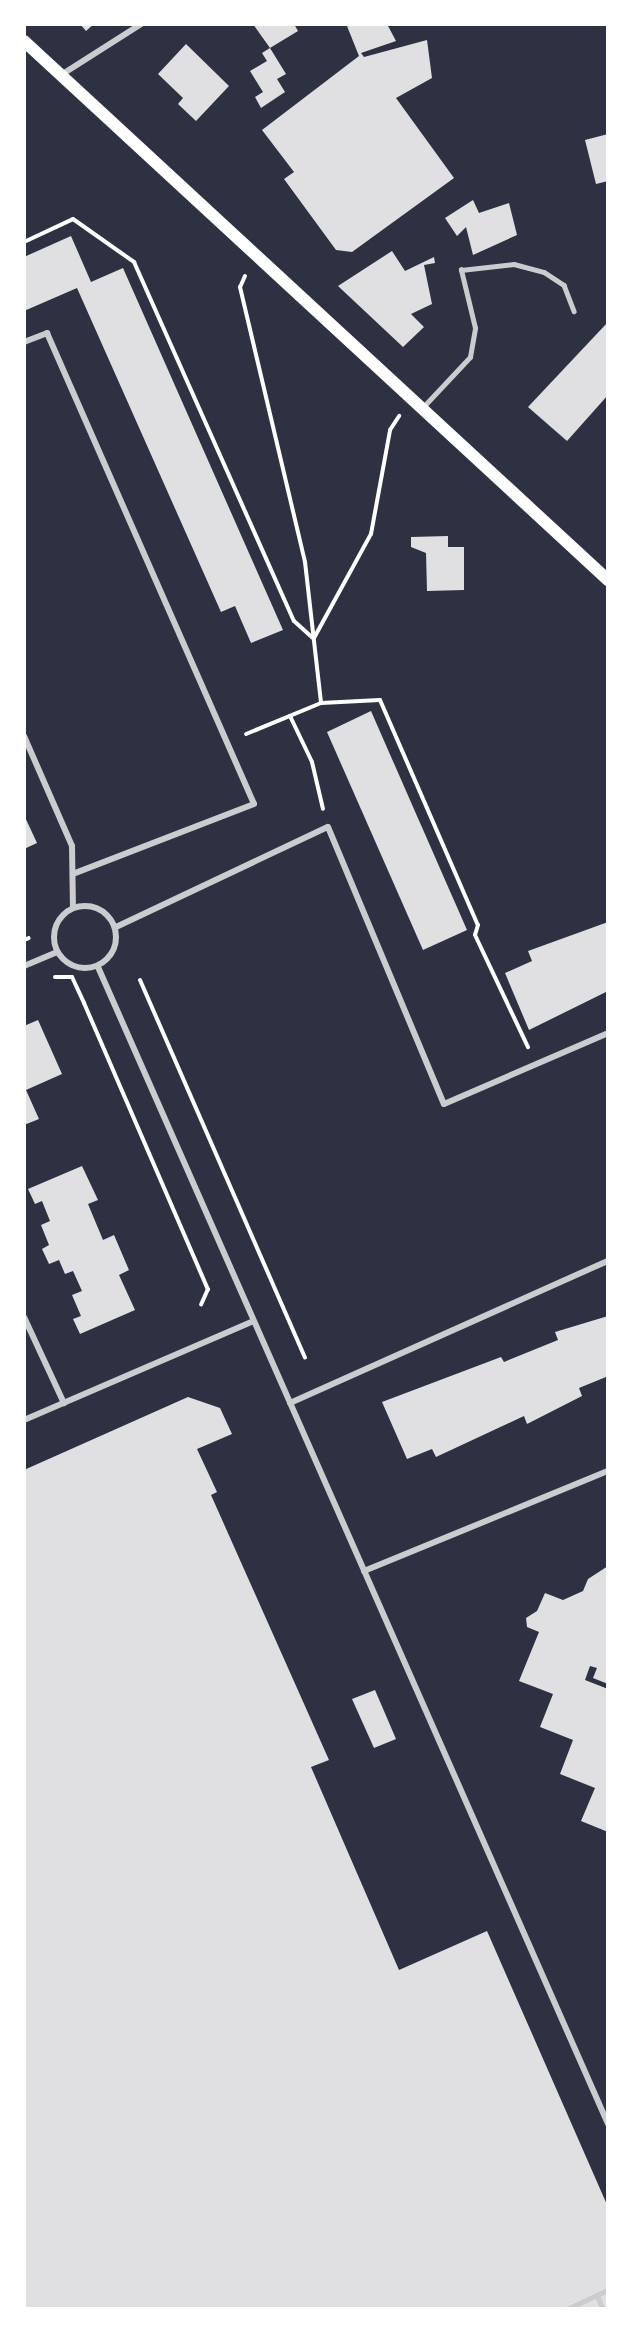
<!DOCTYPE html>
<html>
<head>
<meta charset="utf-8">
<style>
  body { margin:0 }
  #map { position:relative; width:632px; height:2333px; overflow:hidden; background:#2d3142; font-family:Signika,sans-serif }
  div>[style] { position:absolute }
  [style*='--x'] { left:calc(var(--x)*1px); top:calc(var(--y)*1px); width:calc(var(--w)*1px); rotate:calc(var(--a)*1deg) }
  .building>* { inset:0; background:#e0e0e3 }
  .path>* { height:4px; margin:-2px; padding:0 2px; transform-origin:2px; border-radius:2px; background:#fff }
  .service>* { height:4.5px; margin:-2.25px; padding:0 2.25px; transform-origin:2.25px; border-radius:2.25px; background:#caccd0 }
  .minor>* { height:6px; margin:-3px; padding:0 3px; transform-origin:3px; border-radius:3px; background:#caccd0 }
  .minor>.ring { margin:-3px; padding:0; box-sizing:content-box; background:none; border:6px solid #caccd0; border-radius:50% }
  .secondary>* { height:12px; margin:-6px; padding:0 6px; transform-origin:6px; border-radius:6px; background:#fff }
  span { translate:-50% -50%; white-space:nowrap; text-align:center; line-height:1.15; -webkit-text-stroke:4.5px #fff; paint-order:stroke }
  .frame { position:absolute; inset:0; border:26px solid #fff; pointer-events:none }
</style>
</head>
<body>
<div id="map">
  <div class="building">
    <div style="clip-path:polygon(80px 24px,94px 24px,86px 31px)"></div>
    <div style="clip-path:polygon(253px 24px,294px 24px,298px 31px,270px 48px)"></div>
    <div style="clip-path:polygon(387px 24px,396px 41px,361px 53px,364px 57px,427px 40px,432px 78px,396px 98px,454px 178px,352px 252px,336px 250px,284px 179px,294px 172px,262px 130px,359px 56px,347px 26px)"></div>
    <div style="clip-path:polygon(186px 44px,229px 86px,196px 121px,178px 104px,183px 98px,158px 74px)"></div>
    <div style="clip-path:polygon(270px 48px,286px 74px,277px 79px,285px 92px,261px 108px,255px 97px,263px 92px,250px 71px,267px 61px,262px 53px)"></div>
    <div style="clip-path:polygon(608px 134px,608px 181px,596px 184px,585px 140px)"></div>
    <div style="clip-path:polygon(473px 200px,479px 213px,509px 203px,517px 235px,473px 255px,466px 227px,457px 236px,445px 218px)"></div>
    <div style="clip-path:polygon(71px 236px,91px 282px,123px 268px,283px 630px,251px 643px,235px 606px,221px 612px,77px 288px,24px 311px,24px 257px)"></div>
    <div style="clip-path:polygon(392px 251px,405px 271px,434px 257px,435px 263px,424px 265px,432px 304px,411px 314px,424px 327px,403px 347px,338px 286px)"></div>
    <div style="clip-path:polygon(608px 322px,608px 395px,567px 441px,528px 407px)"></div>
    <div style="clip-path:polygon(448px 536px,448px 547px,464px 547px,464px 590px,427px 591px,426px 553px,411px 547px,411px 537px)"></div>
    <div style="clip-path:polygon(371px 711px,467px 930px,423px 950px,327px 732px)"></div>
    <div style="clip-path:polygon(24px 815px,37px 843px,24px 849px)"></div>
    <div style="clip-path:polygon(608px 922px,608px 991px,529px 1030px,505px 973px,532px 961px,528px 951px)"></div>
    <div style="clip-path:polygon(38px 1020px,62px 1074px,26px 1090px,39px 1119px,24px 1125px,24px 1026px)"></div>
    <div style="clip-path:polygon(82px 1166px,98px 1200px,88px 1204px,103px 1240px,114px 1235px,129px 1270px,119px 1275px,135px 1310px,80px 1334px,73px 1319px,81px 1316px,72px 1295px,82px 1291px,73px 1271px,65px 1274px,59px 1260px,49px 1264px,42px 1249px,49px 1245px,41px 1225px,50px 1221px,42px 1201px,35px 1204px,28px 1189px)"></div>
    <div style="clip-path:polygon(608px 1316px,608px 1382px,606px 1377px,579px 1388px,582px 1396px,527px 1424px,524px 1416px,436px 1457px,432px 1449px,407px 1459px,382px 1402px,501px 1357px,504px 1362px,558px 1340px,555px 1332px)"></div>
    <div style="clip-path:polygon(188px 1397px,220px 1408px,232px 1434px,197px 1449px,217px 1492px,211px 1495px,329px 1760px,311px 1767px,399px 1970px,487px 1931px,608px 2207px,608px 2309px,24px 2309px,24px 1470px)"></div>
    <div style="clip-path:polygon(608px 1566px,608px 1684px,593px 1678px,597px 1668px,590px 1666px,585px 1680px,608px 1689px,608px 1832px,581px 1821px,595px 1788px,560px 1774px,573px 1740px,540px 1727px,553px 1694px,519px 1681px,539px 1632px,527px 1627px,526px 1618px,537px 1611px,545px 1593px,563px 1600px,583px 1591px,588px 1579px)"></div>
    <div style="clip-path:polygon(375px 1690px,396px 1739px,374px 1748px,352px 1699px)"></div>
  </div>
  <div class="path">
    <div style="--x:24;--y:242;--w:54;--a:-25.1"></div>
    <div style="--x:73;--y:219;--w:75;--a:35.2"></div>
    <div style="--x:134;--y:262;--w:393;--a:66"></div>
    <div style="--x:294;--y:621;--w:25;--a:42"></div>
    <div style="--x:245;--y:276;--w:12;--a:114"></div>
    <div style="--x:240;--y:287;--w:283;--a:76.7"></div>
    <div style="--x:305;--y:562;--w:142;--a:83.5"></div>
    <div style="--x:321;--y:703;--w:81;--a:157.5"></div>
    <div style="--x:314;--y:638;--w:119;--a:-61.3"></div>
    <div style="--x:371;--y:534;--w:106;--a:-79.6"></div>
    <div style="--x:390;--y:430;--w:17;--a:-57"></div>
    <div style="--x:321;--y:703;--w:59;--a:-2.9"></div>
    <div style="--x:380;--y:700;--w:245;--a:66.5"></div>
    <div style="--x:478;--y:925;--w:10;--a:107"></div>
    <div style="--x:475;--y:935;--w:124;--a:64.7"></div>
    <div style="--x:290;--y:716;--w:51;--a:64.4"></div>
    <div style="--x:312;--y:762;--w:48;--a:76.8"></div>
    <div style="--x:24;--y:940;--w:5;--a:-22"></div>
    <div style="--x:55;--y:977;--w:17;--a:0"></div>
    <div style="--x:72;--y:977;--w:29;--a:65"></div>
    <div style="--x:84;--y:1003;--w:312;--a:66.6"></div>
    <div style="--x:208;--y:1289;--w:17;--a:114"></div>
    <div style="--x:140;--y:980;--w:412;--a:66.4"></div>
  </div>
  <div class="service">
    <div style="--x:424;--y:406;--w:67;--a:-46.8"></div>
    <div style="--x:470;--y:357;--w:29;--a:-80"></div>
    <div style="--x:475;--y:328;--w:60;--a:-103.6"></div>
    <div style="--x:461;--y:270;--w:53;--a:-6.5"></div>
    <div style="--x:514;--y:264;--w:31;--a:15"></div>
    <div style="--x:544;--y:272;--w:24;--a:33"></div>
    <div style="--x:564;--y:285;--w:28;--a:69"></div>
    <div style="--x:597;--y:2295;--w:15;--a:67"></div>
    <div style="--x:567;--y:2309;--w:45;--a:-24.9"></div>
  </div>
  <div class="minor">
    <div style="--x:61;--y:75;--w:95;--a:-32.5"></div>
    <div style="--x:24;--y:342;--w:25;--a:-21"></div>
    <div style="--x:47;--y:333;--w:514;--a:66.27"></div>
    <div style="--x:254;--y:804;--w:194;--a:158.9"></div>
    <div style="--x:24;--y:736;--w:120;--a:66.4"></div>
    <div style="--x:72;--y:846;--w:61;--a:89.1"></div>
    <div class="ring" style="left:54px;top:906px;width:56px;height:56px"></div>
    <div style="--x:116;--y:927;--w:234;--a:-25.3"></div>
    <div style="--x:328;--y:827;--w:300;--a:67.3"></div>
    <div style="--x:444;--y:1104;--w:179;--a:-23.4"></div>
    <div style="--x:24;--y:966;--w:36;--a:-23"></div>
    <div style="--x:98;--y:967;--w:1264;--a:66.21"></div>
    <div style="--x:24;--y:1317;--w:95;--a:65.1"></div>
    <div style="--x:290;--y:1403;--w:348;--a:-24.1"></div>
    <div style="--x:24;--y:1420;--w:250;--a:-23.3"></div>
    <div style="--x:364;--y:1571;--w:264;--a:-22.3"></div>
  </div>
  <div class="secondary">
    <div style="--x:24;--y:41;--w:795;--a:42.71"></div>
  </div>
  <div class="frame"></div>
</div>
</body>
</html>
